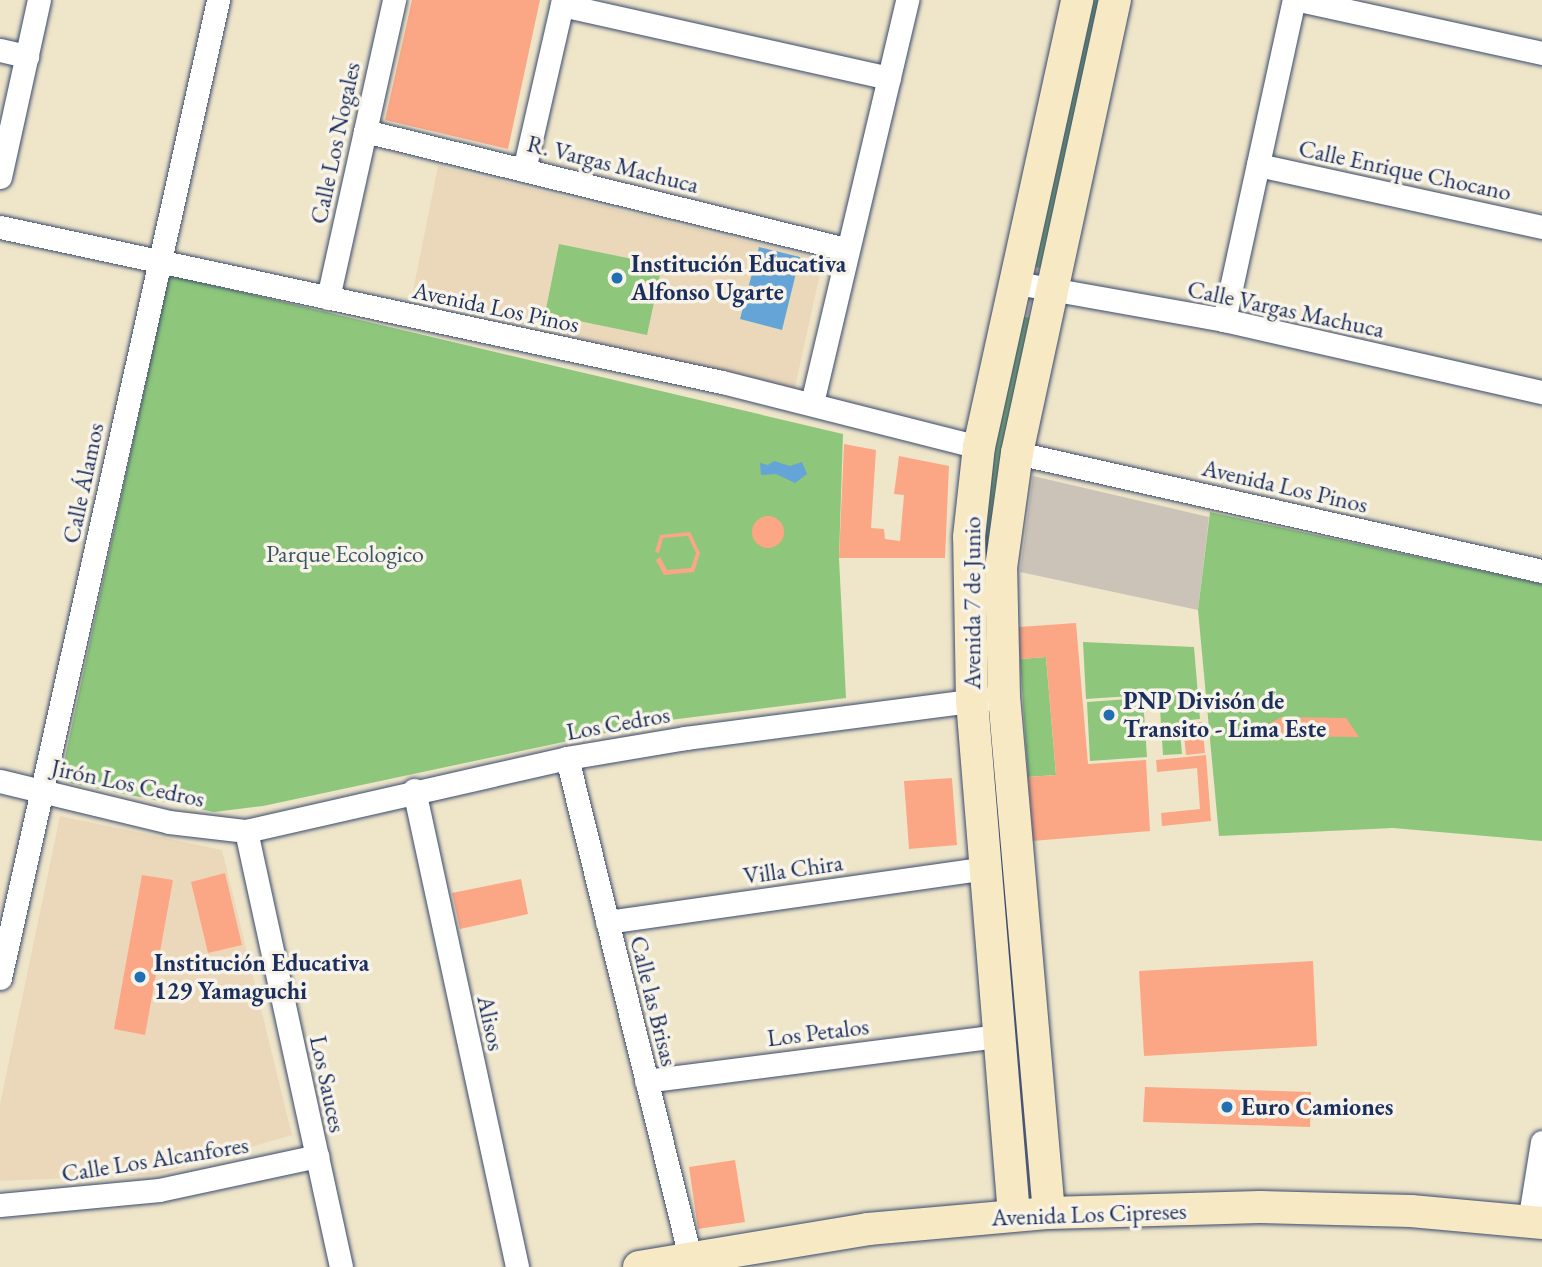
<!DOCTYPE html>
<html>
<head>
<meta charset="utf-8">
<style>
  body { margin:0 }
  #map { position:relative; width:1542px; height:1267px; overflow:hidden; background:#efe6ca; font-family:"EB Garamond",serif }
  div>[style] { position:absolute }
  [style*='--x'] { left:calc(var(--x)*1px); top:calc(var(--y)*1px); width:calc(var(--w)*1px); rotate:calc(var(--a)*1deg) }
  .built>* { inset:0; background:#ebd8ba }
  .industrial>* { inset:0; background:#cbc3b8 }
  .green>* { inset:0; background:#8ec77b }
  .water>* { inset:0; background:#65a4d7 }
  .building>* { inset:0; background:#fba786 }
  .round { border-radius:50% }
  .roads { filter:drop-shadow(0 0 2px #3b4a6e) drop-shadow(0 0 2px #3b4a6e) }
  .street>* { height:23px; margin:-11.5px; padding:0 11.5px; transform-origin:11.5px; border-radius:11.5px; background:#fff }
  .secondary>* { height:32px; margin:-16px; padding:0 16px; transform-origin:16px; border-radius:16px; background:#f7e9c3 }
  .dots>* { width:19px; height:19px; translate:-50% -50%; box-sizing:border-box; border:4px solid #f7f3e8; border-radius:50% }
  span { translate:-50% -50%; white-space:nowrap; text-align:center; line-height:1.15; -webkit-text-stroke:7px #f7f3e8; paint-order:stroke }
  .street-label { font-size:24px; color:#1b2f5e }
  .poi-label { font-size:24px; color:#1b2f5e; font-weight:700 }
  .left { translate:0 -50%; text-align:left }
  .park-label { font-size:24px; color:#385565 }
</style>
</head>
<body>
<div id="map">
  <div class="built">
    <div style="clip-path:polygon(438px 166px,823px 260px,794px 392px,412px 296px)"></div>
    <div style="clip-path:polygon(60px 816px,222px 850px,292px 1135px,155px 1175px,0 1181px,0 1104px)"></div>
  </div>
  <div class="industrial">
    <div style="clip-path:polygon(1033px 476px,1209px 517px,1198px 610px,1020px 572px)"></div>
  </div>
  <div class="green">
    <div style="clip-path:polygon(1086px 0,1105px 0,1045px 269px,1035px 267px)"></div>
    <div style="clip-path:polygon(559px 244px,662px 265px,647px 335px,545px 314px)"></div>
    <div style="clip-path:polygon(169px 275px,843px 434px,839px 558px,846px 698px,662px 721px,263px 806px,214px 812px,60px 781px)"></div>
    <div style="clip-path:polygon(1017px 316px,1031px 318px,999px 463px,991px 532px,994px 673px,979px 674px,979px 532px)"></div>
    <div style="clip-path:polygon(1210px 512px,1542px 584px,1542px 841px,1393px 828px,1219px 836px,1198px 610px)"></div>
    <div style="clip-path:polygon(1083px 642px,1194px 647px,1200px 719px,1179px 721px,1182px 754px,1163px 755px,1160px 709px,1147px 709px,1146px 695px,1086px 699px)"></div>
    <div style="clip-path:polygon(1046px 657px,1056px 775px,1028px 777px,1020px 659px)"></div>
    <div style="clip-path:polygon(1143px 698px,1147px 757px,1090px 761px,1087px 702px)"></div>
  </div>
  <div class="water">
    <div style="clip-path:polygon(759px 247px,800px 257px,782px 330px,740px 319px)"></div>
    <div style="clip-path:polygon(774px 461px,790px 466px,802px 462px,807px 474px,795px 483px,776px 474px,761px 475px,760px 463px,768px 465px)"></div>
  </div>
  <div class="building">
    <div style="clip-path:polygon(412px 0,540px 0,508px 149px,385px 120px)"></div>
    <div style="clip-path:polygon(844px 444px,876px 450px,871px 528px,884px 529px,885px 539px,900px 541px,904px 495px,894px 494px,899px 456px,949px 466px,945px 558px,839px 558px)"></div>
    <div class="round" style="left:752px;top:516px;width:32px;height:32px"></div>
    <div style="clip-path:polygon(690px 532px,700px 553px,694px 572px,664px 575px,656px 560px,660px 557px,667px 570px,691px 568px,696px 553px,688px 536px,663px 538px,659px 553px,655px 552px,660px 535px)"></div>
    <div style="clip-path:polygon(1076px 623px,1088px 764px,1146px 760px,1150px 831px,1033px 841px,1028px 777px,1056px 775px,1046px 657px,1020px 659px,1019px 627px)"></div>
    <div style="clip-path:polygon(1282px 717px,1346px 718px,1359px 737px,1260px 736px,1265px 726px)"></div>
    <div style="clip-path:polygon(1202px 722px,1205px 753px,1186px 755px,1183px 724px)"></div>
    <div style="clip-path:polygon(1206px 755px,1211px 821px,1162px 826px,1161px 813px,1200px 809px,1197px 768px,1157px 772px,1156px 760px)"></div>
    <div style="clip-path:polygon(952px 778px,957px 845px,909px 849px,904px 781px)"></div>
    <div style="clip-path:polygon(225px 873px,242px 945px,208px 953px,191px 882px)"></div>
    <div style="clip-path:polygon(142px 875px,173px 880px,145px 1035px,114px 1029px)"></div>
    <div style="clip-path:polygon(521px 879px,528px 914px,460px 929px,452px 893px)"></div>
    <div style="clip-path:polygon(1313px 961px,1317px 1046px,1144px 1056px,1139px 971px)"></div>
    <div style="clip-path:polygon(1145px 1087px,1311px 1092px,1310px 1127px,1143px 1122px)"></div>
    <div style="clip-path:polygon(735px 1160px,745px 1222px,698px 1229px,689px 1167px)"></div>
  </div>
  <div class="roads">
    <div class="street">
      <div style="--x:1299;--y:0;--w:249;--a:12.3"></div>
      <div style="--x:562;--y:5;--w:335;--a:12.6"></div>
      <div style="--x:0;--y:50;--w:28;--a:13"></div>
      <div style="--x:365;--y:131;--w:497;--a:13.8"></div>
      <div style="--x:1258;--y:165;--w:291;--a:12.3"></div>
      <div style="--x:524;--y:170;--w:174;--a:-77.1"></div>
      <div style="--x:0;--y:177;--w:181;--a:-77.6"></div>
      <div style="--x:0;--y:227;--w:738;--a:12.12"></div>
      <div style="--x:722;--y:382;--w:265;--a:14.2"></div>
      <div style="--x:1017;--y:283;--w:210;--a:10.1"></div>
      <div style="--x:1224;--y:320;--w:326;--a:12.8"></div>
      <div style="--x:328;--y:298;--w:305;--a:-77.5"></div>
      <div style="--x:1224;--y:320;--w:328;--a:-77.7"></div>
      <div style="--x:812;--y:403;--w:414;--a:-76.7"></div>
      <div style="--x:1017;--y:453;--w:538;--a:12.67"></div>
      <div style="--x:567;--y:758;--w:514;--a:76.15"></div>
      <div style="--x:0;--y:781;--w:174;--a:13.6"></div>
      <div style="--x:169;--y:822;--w:78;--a:6.7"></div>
      <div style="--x:246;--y:831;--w:329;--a:-12.8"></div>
      <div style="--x:567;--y:758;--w:120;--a:-9.6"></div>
      <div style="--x:685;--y:738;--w:305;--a:-7.4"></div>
      <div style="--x:414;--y:790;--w:488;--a:77.8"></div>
      <div style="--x:246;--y:831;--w:446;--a:77.7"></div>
      <div style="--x:607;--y:922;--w:382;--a:-8.1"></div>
      <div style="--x:0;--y:978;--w:1002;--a:-77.43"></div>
      <div style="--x:646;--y:1081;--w:354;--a:-7.3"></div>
      <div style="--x:0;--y:1205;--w:160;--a:-5.4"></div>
      <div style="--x:159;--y:1190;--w:162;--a:-12.1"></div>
      <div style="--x:1529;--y:1222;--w:81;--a:-80.8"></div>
    </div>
    <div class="secondary">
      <div style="--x:1049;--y:1213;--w:518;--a:-94.98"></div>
      <div style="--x:1004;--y:697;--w:129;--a:-91.3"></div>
      <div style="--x:1001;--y:568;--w:116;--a:-82.1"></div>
      <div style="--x:1017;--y:453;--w:463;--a:-77.8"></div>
      <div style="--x:1014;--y:1215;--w:516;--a:-94.67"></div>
      <div style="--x:972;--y:701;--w:164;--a:-91"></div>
      <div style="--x:969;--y:537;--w:91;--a:-83.7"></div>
      <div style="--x:979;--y:447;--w:458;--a:-77.6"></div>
      <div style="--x:639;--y:1267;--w:232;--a:-9.4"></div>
      <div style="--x:868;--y:1229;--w:182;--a:-5.1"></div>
      <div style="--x:1049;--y:1213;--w:211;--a:-1.6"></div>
      <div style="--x:1260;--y:1207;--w:151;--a:1.5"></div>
      <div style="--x:1411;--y:1211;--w:132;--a:5.2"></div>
    </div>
  </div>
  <div class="dots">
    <div style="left:617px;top:278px;background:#1f6fb2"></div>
    <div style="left:1109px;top:715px;background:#1f6fb2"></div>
    <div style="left:140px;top:977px;background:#1f6fb2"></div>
    <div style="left:1227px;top:1107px;background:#1f6fb2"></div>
  </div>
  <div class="street-label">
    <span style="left:335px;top:143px;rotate:-78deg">Calle Los Nogales</span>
    <span style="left:613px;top:164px;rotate:14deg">R. Vargas Machuca</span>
    <span style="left:1405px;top:170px;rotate:12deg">Calle Enrique Chocano</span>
    <span style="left:496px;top:307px;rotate:12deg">Avenida Los Pinos</span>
    <span style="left:1286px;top:309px;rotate:12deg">Calle Vargas Machuca</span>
    <span style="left:83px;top:483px;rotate:-78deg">Calle Álamos</span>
    <span style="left:1285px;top:486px;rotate:13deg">Avenida Los Pinos</span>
    <span style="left:972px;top:603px;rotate:-90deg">Avenida 7 de Junio</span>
    <span style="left:618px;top:723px;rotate:-10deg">Los Cedros</span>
    <span style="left:128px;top:783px;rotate:12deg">Jirón Los Cedros</span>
    <span style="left:793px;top:869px;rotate:-8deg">Villa Chira</span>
    <span style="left:654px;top:1001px;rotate:76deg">Calle las Brisas</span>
    <span style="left:491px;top:1023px;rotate:78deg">Alisos</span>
    <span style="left:818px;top:1032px;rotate:-7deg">Los Petalos</span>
    <span style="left:328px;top:1084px;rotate:78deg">Los Sauces</span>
    <span style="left:155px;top:1159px;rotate:-9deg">Calle Los Alcanfores</span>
    <span style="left:1089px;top:1214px;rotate:-2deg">Avenida Los Cipreses</span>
  </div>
  <div class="poi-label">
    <span class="left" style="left:631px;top:278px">Institución Educativa<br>Alfonso Ugarte</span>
    <span class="left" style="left:1123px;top:715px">PNP Divisón de<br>Transito - Lima Este</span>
    <span class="left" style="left:154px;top:977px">Institución Educativa<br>129 Yamaguchi</span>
    <span class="left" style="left:1241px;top:1107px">Euro Camiones</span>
  </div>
  <div class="park-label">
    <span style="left:345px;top:554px">Parque Ecologico</span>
  </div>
</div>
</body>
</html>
